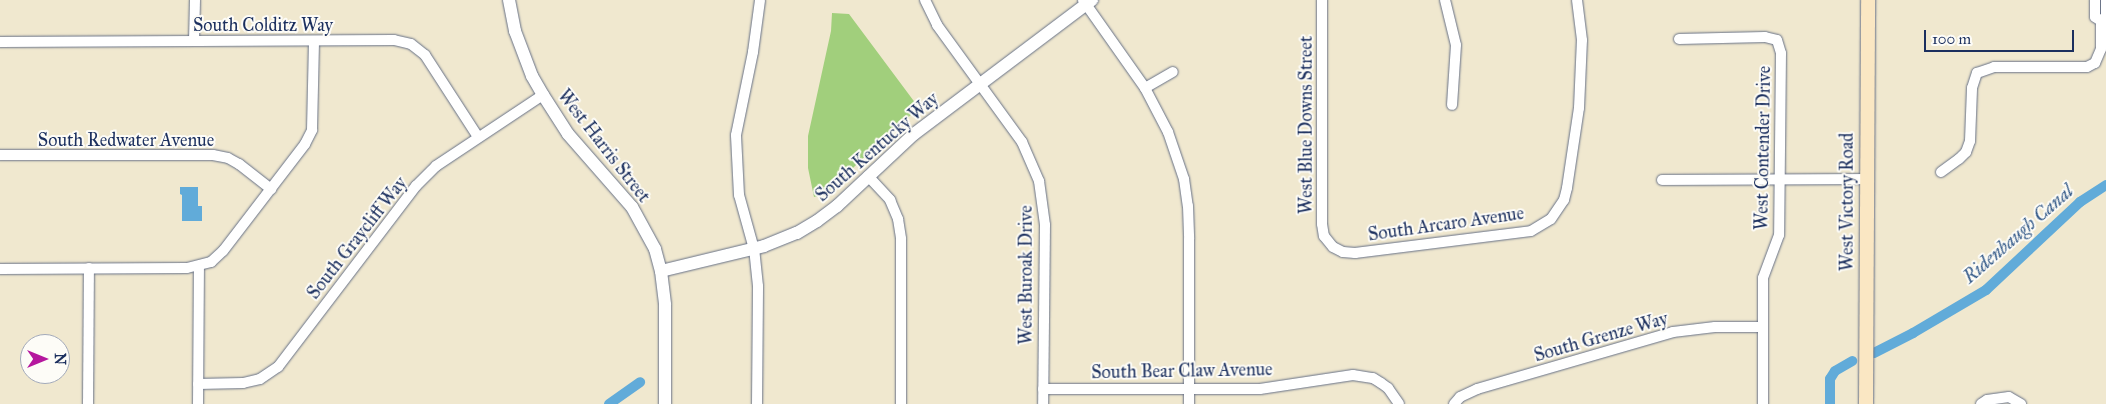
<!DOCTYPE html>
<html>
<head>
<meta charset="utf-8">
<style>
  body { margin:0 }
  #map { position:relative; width:2106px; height:404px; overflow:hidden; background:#f0e8cf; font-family:"IM FELL Great Primer",serif }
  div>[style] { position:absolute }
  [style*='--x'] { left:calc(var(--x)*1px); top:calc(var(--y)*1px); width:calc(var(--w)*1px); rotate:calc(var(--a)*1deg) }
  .green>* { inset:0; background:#a1cf7c }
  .water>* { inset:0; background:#61abd9 }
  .canal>* { height:10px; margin:-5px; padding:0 5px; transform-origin:5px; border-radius:5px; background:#61abd9 }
  .roads { filter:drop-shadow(0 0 1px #667086) drop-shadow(0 0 1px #667086) }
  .minor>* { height:10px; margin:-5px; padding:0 5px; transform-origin:5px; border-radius:5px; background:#fff }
  .tertiary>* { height:12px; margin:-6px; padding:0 6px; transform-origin:6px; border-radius:6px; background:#fff }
  .secondary>* { height:14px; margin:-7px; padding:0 7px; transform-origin:7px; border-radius:7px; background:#fae7c3 }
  span { translate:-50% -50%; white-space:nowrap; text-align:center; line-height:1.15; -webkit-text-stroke:4px #fdfcf7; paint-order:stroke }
  .street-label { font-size:18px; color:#1b2f5e }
  .water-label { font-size:19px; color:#345a89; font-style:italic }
  .north { position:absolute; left:20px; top:334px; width:50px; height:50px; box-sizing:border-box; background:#fdfcf7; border:1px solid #a3aaba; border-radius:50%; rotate:90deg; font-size:14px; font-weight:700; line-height:20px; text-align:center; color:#1b2f5e }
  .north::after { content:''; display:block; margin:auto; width:18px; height:22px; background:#b5179e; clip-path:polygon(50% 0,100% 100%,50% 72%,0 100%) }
  .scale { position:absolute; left:1924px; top:30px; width:150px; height:22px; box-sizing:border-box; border:2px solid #1b2f5e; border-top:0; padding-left:6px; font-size:15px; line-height:18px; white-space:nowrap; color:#1b2f5e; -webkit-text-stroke:4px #fdfcf7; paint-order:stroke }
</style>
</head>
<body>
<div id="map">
  <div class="green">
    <div style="clip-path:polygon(832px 13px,849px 14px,919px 108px,884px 138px,826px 194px,814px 197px,808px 168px,808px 136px,831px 31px)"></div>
  </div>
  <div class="water">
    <div style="clip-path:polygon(180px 187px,198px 187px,198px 206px,202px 206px,202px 221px,182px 221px,182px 195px,180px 194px)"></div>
  </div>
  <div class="canal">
    <div style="--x:1874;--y:353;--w:44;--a:-27.1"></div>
    <div style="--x:1913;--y:333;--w:85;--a:-30.5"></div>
    <div style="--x:1986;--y:290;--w:129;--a:-43.1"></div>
    <div style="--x:2080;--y:202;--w:31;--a:-33"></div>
    <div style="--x:609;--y:404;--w:38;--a:-35"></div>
    <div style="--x:1830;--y:404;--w:25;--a:-90"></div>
    <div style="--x:1830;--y:379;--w:9;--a:-58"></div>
    <div style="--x:1835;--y:371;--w:20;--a:-30"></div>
  </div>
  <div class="roads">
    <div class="minor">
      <div style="--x:925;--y:0;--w:28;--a:64"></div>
      <div style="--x:937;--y:25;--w:145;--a:54"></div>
      <div style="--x:1022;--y:142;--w:43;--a:66.4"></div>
      <div style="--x:1039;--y:181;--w:44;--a:82.2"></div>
      <div style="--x:1045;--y:225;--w:179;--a:90.6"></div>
      <div style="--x:1083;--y:0;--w:108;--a:54.8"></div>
      <div style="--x:1145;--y:88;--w:50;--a:62.4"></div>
      <div style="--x:1168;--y:132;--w:50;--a:71.2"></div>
      <div style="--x:1184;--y:179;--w:27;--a:82"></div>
      <div style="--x:1188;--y:206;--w:33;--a:88"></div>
      <div style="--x:1189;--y:239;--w:165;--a:90"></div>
      <div style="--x:1322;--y:0;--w:224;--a:90"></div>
      <div style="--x:1322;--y:224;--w:12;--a:81"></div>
      <div style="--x:1324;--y:236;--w:14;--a:51"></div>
      <div style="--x:1333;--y:247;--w:11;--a:27"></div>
      <div style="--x:1343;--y:252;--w:12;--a:5"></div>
      <div style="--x:1355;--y:253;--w:177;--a:-7.1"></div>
      <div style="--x:1531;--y:231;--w:23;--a:-31"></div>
      <div style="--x:1551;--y:219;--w:23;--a:-56"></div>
      <div style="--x:1564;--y:200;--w:12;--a:-76"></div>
      <div style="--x:1567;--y:188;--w:81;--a:-81.5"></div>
      <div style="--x:1579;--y:108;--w:68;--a:-87.5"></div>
      <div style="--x:1582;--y:40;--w:40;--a:-97.1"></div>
      <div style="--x:1445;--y:0;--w:46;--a:76.3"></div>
      <div style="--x:1456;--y:45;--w:60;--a:93.8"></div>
      <div style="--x:2095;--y:0;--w:17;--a:90"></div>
      <div style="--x:2095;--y:17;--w:7;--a:34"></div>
      <div style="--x:2101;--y:21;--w:7;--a:-45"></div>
      <div style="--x:2106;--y:16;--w:16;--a:-90"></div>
      <div style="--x:1679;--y:39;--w:86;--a:-1.3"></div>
      <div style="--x:1765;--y:37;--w:12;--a:14"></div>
      <div style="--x:1777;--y:40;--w:14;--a:73"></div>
      <div style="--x:1781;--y:53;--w:182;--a:90.6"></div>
      <div style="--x:1779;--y:235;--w:46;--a:110.4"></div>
      <div style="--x:1763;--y:278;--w:126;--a:90"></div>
      <div style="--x:194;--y:41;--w:41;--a:-88.6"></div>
      <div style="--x:0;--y:42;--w:394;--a:-0.3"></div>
      <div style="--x:394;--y:40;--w:17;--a:13"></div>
      <div style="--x:411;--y:44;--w:18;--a:38"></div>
      <div style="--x:425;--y:55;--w:98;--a:57.1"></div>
      <div style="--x:1145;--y:88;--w:32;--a:-30"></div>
      <div style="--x:0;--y:155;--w:213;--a:0"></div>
      <div style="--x:213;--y:155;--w:15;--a:11"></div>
      <div style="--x:228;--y:158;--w:13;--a:29"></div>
      <div style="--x:239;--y:164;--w:41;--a:38"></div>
      <div style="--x:1941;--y:172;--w:22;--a:-36"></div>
      <div style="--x:1959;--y:159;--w:10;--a:-45"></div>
      <div style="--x:1966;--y:152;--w:12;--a:-70"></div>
      <div style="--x:1970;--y:141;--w:53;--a:-87.8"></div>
      <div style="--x:1972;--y:88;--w:16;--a:-72"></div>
      <div style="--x:1977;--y:73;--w:18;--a:-19"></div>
      <div style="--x:1994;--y:67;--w:93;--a:0"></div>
      <div style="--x:2087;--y:67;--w:9;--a:-27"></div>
      <div style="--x:2095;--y:63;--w:15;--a:-67"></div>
      <div style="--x:2101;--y:49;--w:28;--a:-90"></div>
      <div style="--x:868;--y:176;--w:33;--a:47"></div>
      <div style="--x:890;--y:200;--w:21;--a:67"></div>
      <div style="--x:898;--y:219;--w:20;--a:81"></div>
      <div style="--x:901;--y:239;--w:165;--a:90"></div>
      <div style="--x:1662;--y:180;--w:204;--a:-0.3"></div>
      <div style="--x:0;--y:269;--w:187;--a:-0.3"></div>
      <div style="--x:187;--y:268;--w:25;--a:-14"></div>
      <div style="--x:211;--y:262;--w:16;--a:-43"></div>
      <div style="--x:223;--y:251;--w:135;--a:-52.5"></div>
      <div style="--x:305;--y:144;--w:16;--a:-63"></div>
      <div style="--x:312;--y:130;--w:89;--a:-88.7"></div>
      <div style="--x:198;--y:384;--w:45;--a:-1.3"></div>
      <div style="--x:243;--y:383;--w:17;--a:-13"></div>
      <div style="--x:260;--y:379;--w:22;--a:-34"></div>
      <div style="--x:278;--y:367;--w:228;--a:-52.7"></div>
      <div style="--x:416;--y:186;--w:28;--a:-45"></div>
      <div style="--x:436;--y:166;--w:128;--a:-33.6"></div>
      <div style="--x:1043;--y:389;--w:217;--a:0"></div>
      <div style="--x:1260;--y:389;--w:94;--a:-8.6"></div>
      <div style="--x:1353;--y:375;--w:20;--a:9"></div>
      <div style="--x:1373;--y:378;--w:9;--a:32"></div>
      <div style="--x:1381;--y:383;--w:9;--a:36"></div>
      <div style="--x:1388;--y:388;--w:19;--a:55"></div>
      <div style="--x:88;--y:404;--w:136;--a:-89.6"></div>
      <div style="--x:198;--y:404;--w:138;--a:-89.6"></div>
      <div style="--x:757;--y:404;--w:118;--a:-89.5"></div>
      <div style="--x:758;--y:286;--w:37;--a:-96"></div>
      <div style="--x:754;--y:249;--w:56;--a:-105.5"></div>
      <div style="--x:739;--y:195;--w:60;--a:-92.9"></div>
      <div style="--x:736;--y:135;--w:85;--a:-78.4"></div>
      <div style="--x:753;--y:52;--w:52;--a:-82.3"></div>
      <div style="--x:1454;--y:404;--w:9;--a:-49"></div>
      <div style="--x:1460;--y:397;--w:19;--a:-25"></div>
      <div style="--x:1477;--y:389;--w:204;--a:-16.2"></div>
      <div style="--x:1673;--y:332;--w:42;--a:-6.8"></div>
      <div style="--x:1715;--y:327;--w:48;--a:0"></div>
      <div style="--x:1981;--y:404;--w:7;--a:-34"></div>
      <div style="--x:1987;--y:400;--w:22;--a:-8"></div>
      <div style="--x:2009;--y:397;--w:14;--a:30"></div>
    </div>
    <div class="tertiary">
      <div style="--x:509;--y:0;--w:32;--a:79"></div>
      <div style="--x:515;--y:31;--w:48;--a:69.3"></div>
      <div style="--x:532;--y:76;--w:22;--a:60"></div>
      <div style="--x:543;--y:95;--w:46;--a:57.3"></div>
      <div style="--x:568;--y:134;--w:97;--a:48.8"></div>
      <div style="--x:632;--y:207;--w:48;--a:61.3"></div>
      <div style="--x:655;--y:249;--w:23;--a:75"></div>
      <div style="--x:661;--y:271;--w:34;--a:83"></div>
      <div style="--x:665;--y:305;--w:99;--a:90"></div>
      <div style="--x:661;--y:271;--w:106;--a:-13.6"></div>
      <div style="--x:764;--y:246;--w:35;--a:-22"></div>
      <div style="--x:797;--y:233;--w:23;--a:-31"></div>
      <div style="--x:817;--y:221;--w:25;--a:-37"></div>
      <div style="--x:837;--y:206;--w:105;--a:-43.1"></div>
      <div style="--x:914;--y:134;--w:223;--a:-37"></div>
    </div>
    <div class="secondary">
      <div style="--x:1866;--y:404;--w:404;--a:-89.7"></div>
    </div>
  </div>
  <div class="street-label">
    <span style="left:263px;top:25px">South Colditz Way</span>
    <span style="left:1306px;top:125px;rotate:-90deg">West Blue Downs Street</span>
    <span style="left:126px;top:140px">South Redwater Avenue</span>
    <span style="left:604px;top:146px;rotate:52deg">West Harris Street</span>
    <span style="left:877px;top:147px;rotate:-41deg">South Kentucky Way</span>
    <span style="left:1763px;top:148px;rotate:-89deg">West Contender Drive</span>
    <span style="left:1847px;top:202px;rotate:-90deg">West Victory Road</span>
    <span style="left:1446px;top:224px;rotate:-8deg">South Arcaro Avenue</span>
    <span style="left:357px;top:238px;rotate:-52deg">South Graycliff Way</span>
    <span style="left:1026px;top:275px;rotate:-90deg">West Buroak Drive</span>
    <span style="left:1601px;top:337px;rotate:-16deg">South Grenze Way</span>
    <span style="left:1182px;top:371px;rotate:-1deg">South Bear Claw Avenue</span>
  </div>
  <div class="water-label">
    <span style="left:2018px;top:234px;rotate:-41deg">Ridenbaugh Canal</span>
  </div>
  <div class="north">N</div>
  <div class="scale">100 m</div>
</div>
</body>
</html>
